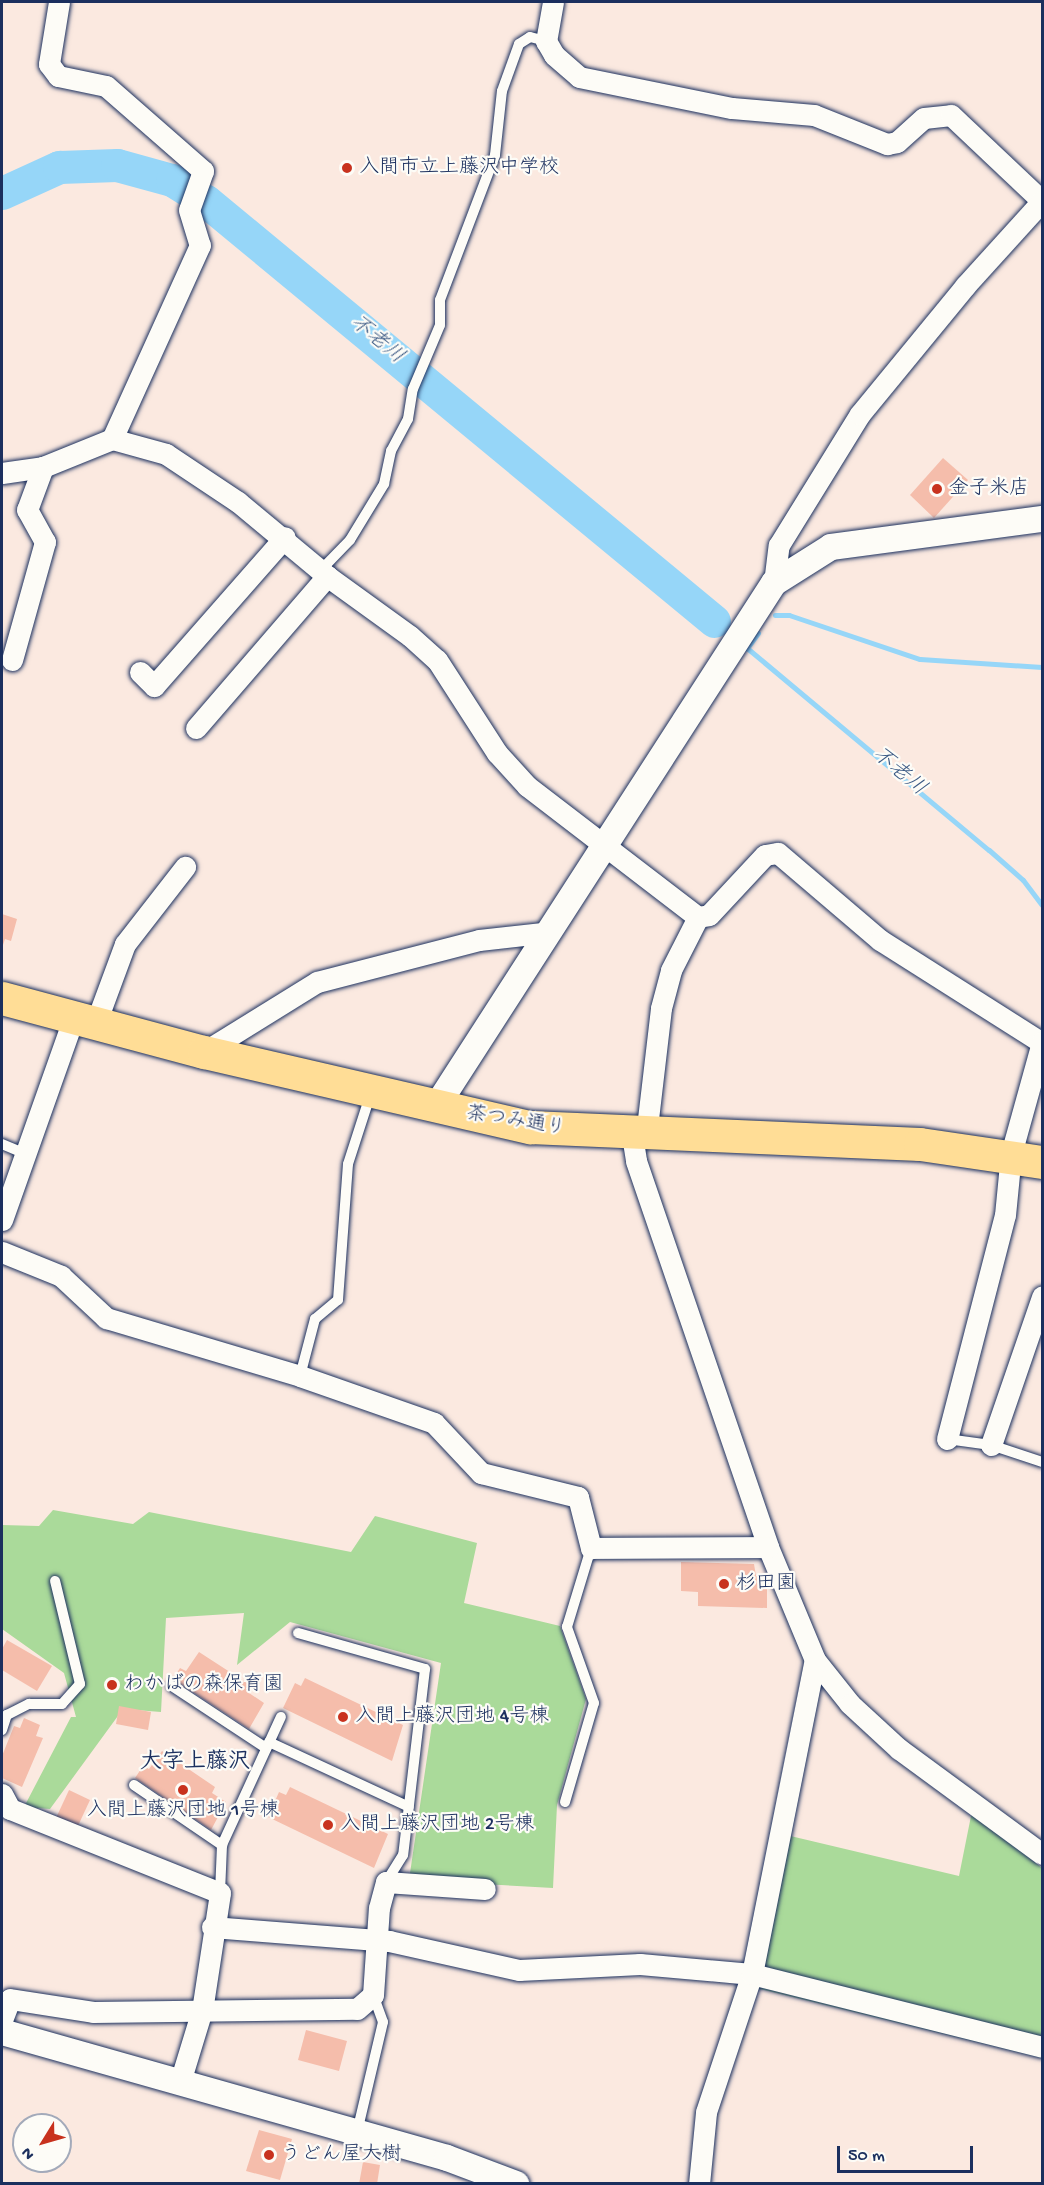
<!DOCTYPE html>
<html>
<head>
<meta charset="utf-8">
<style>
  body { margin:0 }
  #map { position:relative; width:1044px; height:2185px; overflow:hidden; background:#fbe9e0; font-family:"Gochi Hand","Klee One",sans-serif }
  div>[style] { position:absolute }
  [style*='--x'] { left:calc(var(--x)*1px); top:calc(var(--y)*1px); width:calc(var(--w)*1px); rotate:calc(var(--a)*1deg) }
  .green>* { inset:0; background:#aada9a }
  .stream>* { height:5px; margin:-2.5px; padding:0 2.5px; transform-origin:2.5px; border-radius:2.5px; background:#96d6f8 }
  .river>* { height:33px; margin:-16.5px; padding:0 16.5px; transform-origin:16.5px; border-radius:16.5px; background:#96d6f8 }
  .building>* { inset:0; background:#f5bdab }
  .roads { filter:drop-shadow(0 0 2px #1b2f5e) drop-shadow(0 0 2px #1b2f5e) }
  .service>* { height:10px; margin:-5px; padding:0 5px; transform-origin:5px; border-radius:5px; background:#fdfcf7 }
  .minor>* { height:21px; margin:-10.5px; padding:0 10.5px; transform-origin:10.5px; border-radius:10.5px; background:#fdfcf7 }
  .tertiary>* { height:26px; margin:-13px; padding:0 13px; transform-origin:13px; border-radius:13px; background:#fdfcf7 }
  .primary>* { height:33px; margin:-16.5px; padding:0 16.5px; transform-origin:16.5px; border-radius:16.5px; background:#ffdd96 }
  .dots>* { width:16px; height:16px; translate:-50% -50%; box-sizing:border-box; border:3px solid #fdfcf7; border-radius:50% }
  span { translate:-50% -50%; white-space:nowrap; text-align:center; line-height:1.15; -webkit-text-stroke:4.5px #fdfcf7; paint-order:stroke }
  .poi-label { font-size:20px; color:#1b2f5e }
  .left { translate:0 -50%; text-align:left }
  .street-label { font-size:20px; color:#1b2f5e }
  .water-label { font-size:21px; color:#3a5984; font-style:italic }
  .quarter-label { font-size:22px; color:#1b2f5e; font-weight:700 }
  .frame { position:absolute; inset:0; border:3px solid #1b2f5e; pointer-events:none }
  .north { position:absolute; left:12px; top:2113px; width:60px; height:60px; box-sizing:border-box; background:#fdfcf7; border:2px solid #a3aaba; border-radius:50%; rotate:233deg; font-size:16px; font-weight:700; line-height:24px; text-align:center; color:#1b2f5e }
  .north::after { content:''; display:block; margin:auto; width:21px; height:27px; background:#c8321e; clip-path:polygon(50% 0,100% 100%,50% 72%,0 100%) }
  .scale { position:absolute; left:837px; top:2146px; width:136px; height:27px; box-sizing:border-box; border:3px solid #1b2f5e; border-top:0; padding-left:8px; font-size:18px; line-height:21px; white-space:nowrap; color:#1b2f5e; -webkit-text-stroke:4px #fdfcf7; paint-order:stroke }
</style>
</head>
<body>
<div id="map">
  <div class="green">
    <div style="clip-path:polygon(53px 1510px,133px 1524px,149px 1512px,351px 1552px,375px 1516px,477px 1543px,464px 1603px,560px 1626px,586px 1699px,557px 1805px,553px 1888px,409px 1880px,441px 1663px,290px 1622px,237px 1665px,244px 1613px,166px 1618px,161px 1712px,123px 1709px,50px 1809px,24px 1807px,71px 1717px,76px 1717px,64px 1673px,2px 1629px,2px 1525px,39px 1526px)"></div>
    <div style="clip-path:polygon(972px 1811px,1042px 1868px,1042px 2058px,739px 1984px,782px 1834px,959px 1876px)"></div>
  </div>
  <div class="stream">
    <div style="--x:775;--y:615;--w:14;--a:0"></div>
    <div style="--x:789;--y:615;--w:138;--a:18.6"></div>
    <div style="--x:920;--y:659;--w:122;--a:3.8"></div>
    <div style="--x:758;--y:633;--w:19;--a:126"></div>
    <div style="--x:747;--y:648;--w:315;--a:39.9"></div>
    <div style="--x:989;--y:850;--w:45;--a:41.4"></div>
    <div style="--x:1023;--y:880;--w:31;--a:53"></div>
  </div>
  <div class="river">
    <div style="--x:2;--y:193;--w:63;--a:-24.5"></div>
    <div style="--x:59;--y:167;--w:58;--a:-2"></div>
    <div style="--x:117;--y:165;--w:57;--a:15.3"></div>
    <div style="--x:172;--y:180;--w:40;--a:32"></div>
    <div style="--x:206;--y:201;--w:659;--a:39.58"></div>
  </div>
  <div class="building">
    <div style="clip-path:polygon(943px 458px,968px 480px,934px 518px,910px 495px)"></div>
    <div style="clip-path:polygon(2px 914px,17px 919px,11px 941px,5px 939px,2px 948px)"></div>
    <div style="clip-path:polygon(681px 1562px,754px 1564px,756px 1576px,767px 1577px,767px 1608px,698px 1606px,698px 1592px,681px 1591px)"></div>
    <div style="clip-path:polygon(7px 1640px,52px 1666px,37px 1691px,2px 1670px,2px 1649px)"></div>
    <div style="clip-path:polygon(199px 1652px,253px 1687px,249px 1693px,264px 1703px,249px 1729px,173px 1679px,180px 1668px,186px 1671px)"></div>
    <div style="clip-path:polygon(305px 1678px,403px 1725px,392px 1761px,283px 1708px,295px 1683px,301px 1686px)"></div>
    <div style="clip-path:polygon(119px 1706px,151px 1712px,148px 1730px,116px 1724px)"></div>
    <div style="clip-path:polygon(24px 1718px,40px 1725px,36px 1736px,43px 1738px,22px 1787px,2px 1778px,2px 1756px,14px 1726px,20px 1728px)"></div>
    <div style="clip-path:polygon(162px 1751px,215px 1787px,212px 1793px,226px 1802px,211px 1830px,135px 1778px,143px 1766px,149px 1769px)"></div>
    <div style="clip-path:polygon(290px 1787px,388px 1834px,374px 1868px,268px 1817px,279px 1792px,286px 1795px)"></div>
    <div style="clip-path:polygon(69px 1790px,90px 1800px,77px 1828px,56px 1818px)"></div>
    <div style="clip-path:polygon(306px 2030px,347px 2041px,339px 2071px,298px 2060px)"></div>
    <div style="clip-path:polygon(259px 2130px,292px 2139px,280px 2180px,246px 2171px)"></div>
    <div style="clip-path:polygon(363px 2162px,380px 2165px,377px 2184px,359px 2184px)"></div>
  </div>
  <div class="roads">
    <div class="service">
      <div style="--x:320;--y:571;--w:43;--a:-45.9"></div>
      <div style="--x:350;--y:540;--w:66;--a:-58.7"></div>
      <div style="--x:384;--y:484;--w:34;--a:-78"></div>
      <div style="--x:391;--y:451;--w:36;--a:-62"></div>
      <div style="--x:408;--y:419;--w:30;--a:-81"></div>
      <div style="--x:413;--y:389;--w:69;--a:-67.1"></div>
      <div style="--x:440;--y:325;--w:25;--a:-90"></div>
      <div style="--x:440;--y:300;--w:155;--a:-69.2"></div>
      <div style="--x:495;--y:155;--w:64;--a:-83.8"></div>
      <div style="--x:502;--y:91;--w:50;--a:-70.1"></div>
      <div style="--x:519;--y:44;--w:13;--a:-32"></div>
      <div style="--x:530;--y:37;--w:16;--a:14"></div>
      <div style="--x:2;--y:1144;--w:25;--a:23"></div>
      <div style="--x:300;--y:1376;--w:59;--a:-75.3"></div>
      <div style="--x:315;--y:1319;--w:30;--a:-40"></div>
      <div style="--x:338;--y:1300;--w:136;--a:-85.8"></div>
      <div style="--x:348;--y:1164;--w:75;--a:-72.1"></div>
      <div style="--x:947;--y:1439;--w:44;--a:7.8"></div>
      <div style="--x:991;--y:1445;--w:54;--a:18.4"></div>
      <div style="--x:298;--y:1633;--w:132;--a:15.8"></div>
      <div style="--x:425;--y:1669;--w:187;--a:96.7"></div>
      <div style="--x:403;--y:1855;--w:32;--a:122"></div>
      <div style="--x:172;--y:1686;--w:113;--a:33.4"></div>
      <div style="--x:2;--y:1730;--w:16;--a:-72"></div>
      <div style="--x:7;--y:1715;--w:25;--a:-27"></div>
      <div style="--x:29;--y:1704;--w:33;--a:0"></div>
      <div style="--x:62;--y:1704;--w:27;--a:-48"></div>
      <div style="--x:80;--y:1684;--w:106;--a:-103.6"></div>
      <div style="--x:269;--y:1742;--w:154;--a:24.9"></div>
      <div style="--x:134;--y:1785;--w:107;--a:34.3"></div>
      <div style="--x:565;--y:1802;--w:103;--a:-73.7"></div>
      <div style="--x:594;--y:1703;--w:81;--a:-109.6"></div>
      <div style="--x:567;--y:1627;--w:83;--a:-73.1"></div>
      <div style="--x:220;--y:1893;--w:48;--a:-87.6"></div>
      <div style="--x:222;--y:1845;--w:141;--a:-65.3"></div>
      <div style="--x:357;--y:2132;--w:113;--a:-76.7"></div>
      <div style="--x:383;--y:2022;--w:29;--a:-110"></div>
    </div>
    <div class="minor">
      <div style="--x:59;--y:2;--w:63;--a:99.2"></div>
      <div style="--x:49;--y:64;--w:15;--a:53"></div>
      <div style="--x:58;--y:76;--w:49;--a:11.8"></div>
      <div style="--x:106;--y:86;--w:129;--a:41.2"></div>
      <div style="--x:203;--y:171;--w:41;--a:109.7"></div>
      <div style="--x:189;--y:210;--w:37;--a:73"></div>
      <div style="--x:200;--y:245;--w:213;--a:114.4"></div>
      <div style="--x:553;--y:2;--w:40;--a:100"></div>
      <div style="--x:546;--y:41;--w:16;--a:60"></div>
      <div style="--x:554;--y:55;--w:33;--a:41"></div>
      <div style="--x:579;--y:77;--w:156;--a:11.5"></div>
      <div style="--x:732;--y:108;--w:82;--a:4.9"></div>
      <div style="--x:814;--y:115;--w:79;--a:21.7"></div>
      <div style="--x:887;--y:144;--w:10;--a:-11"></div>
      <div style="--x:897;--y:142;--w:36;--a:-42"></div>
      <div style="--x:924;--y:118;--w:27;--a:-6"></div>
      <div style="--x:951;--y:115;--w:125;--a:43.4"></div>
      <div style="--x:2;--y:473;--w:41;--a:-8.3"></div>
      <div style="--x:43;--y:467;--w:74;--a:-22.1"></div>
      <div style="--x:112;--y:439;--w:56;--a:15.5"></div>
      <div style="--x:166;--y:454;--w:87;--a:33.7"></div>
      <div style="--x:238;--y:502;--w:116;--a:39.7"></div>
      <div style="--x:327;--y:576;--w:102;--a:35.9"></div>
      <div style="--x:410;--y:636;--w:36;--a:42"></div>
      <div style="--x:437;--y:660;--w:111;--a:57.2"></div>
      <div style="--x:497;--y:753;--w:45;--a:47.7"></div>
      <div style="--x:527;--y:786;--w:215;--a:37.5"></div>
      <div style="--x:698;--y:917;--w:11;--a:-10"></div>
      <div style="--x:709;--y:915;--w:82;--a:-47"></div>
      <div style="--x:765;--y:855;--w:13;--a:-9"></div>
      <div style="--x:778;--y:853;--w:134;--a:40.5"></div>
      <div style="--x:880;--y:940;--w:192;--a:32.4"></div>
      <div style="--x:774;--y:583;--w:38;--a:-83"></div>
      <div style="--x:779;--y:545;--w:154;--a:-58.3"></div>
      <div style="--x:860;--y:414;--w:166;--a:-50.6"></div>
      <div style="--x:965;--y:286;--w:115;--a:-47.8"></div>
      <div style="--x:12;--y:660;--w:123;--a:-74.4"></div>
      <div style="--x:45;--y:542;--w:37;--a:-119"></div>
      <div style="--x:27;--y:510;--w:46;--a:-69.6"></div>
      <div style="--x:140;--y:672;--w:20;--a:45"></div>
      <div style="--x:154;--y:686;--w:198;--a:-48.7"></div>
      <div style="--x:196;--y:728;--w:201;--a:-49.2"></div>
      <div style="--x:95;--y:1025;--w:86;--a:-69.7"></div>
      <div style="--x:125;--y:944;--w:98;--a:-52.1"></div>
      <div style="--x:204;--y:1052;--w:133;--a:-31.8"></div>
      <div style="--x:317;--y:982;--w:167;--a:-14.5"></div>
      <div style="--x:479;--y:940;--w:71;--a:-6.4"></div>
      <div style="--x:632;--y:1135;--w:26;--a:81"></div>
      <div style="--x:636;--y:1161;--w:408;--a:71.1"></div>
      <div style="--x:768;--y:1547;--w:122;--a:67.4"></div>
      <div style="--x:815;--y:1660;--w:56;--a:51.5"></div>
      <div style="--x:850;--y:1704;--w:67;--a:42.6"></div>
      <div style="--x:899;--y:1749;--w:177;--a:36.3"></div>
      <div style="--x:646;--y:1136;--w:129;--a:-83.3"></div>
      <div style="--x:661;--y:1008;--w:39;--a:-75"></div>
      <div style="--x:671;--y:970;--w:59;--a:-63"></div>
      <div style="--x:2;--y:1220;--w:213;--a:-70.5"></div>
      <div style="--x:2;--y:1252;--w:64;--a:22.1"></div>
      <div style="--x:61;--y:1276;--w:62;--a:43"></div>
      <div style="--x:106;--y:1318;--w:202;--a:16.6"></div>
      <div style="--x:300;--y:1376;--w:142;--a:19.3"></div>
      <div style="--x:434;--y:1423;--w:69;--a:46.8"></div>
      <div style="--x:481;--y:1473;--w:100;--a:13.9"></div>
      <div style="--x:578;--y:1497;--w:53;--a:75.7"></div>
      <div style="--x:591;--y:1548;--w:177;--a:-0.3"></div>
      <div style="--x:947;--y:1439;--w:231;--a:-75.5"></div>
      <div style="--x:1005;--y:1215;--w:61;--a:-84.4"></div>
      <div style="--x:1011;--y:1154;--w:116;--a:-74.5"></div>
      <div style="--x:991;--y:1445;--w:157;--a:-71"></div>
      <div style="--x:2;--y:1794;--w:17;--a:62"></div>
      <div style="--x:10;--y:1809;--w:226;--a:21.8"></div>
      <div style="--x:220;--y:1893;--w:118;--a:98.7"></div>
      <div style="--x:202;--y:2010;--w:75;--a:107"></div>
      <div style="--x:212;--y:1927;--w:178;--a:4.5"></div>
      <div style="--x:389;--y:1941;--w:133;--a:12.6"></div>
      <div style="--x:519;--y:1970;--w:121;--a:-2.8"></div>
      <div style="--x:640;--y:1964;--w:112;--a:5.1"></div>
      <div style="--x:752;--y:1974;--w:299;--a:14.1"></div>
      <div style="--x:2;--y:2020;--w:22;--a:-69"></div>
      <div style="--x:10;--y:1999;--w:84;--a:8.9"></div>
      <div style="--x:93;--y:2012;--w:264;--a:-0.7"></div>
      <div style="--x:357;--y:2009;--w:21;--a:-41"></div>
      <div style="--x:373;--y:1995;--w:87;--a:-86.1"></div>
      <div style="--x:379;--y:1908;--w:27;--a:-75"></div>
      <div style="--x:386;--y:1882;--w:99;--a:4"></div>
      <div style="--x:699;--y:2184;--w:72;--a:-84.4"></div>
      <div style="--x:706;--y:2112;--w:145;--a:-71.6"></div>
      <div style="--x:752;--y:1974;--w:320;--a:-78.7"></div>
    </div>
    <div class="tertiary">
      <div style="--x:436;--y:1107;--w:624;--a:-57.18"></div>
      <div style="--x:774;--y:583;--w:67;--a:-32.3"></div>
      <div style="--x:831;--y:547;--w:213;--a:-7.6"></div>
      <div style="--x:2;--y:2032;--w:462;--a:15.8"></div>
      <div style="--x:447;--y:2158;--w:74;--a:20.6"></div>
    </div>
    <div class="primary">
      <div style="--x:2;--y:998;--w:209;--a:15"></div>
      <div style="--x:204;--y:1052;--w:335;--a:13"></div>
      <div style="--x:530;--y:1127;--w:390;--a:2.5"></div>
      <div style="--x:920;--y:1144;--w:123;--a:8.4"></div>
    </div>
  </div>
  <div class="dots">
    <div style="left:347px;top:168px;background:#c8321e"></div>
    <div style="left:937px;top:489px;background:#c8321e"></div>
    <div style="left:724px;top:1584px;background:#c8321e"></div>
    <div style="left:112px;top:1685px;background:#c8321e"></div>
    <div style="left:343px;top:1717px;background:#c8321e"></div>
    <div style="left:183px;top:1790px;background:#c8321e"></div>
    <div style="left:328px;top:1825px;background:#c8321e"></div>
    <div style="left:269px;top:2155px;background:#c8321e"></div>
  </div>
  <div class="poi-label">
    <span class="left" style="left:359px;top:168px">入間市立上藤沢中学校</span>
    <span class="left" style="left:949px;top:489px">金子米店</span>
    <span class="left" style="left:736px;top:1584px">杉田園</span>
    <span class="left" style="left:124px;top:1685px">わかばの森保育園</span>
    <span class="left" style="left:355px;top:1717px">入間上藤沢団地 4号棟</span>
    <span style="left:183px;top:1811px">入間上藤沢団地 1号棟</span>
    <span class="left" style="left:340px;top:1825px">入間上藤沢団地 2号棟</span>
    <span class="left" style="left:281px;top:2155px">うどん屋大樹</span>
  </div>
  <div class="street-label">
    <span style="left:516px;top:1122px;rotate:9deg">茶つみ通り</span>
  </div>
  <div class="water-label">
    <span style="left:376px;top:341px;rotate:40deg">不老川</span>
    <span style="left:898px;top:773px;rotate:40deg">不老川</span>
  </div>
  <div class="quarter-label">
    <span style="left:195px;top:1764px">大字上藤沢</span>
  </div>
  <div class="frame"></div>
  <div class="north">N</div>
  <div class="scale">50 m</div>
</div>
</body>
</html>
